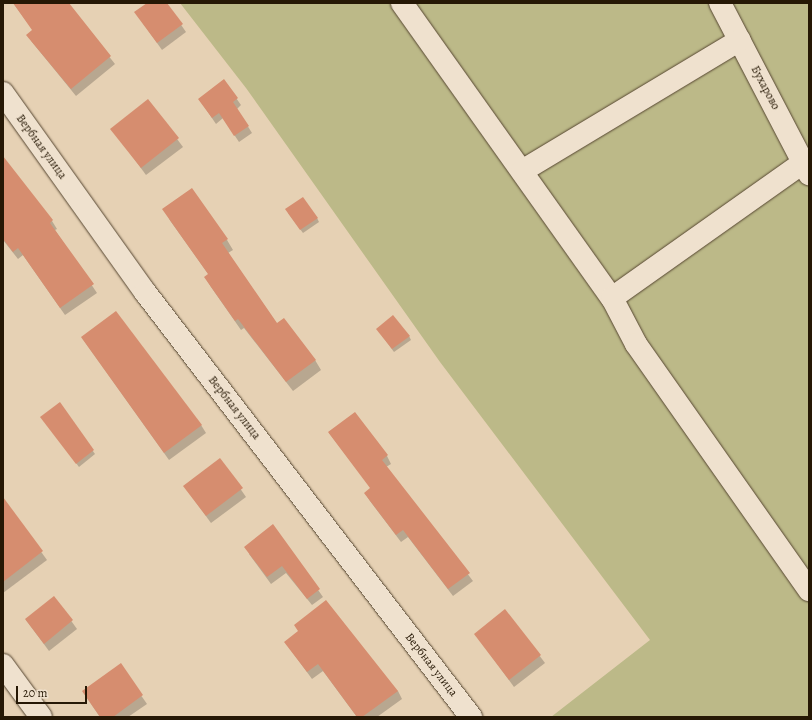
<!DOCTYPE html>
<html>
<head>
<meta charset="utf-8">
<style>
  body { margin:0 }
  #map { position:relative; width:812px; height:720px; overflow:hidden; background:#e6d1b4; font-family:Alegreya,serif }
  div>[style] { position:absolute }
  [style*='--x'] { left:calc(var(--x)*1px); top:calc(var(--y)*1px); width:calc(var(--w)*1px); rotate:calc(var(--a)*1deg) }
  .green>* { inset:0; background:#bcb988 }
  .shadow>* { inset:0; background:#0003 }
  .building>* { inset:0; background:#d68d6f }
  .roads { filter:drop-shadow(0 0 1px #564631) drop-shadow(0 0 1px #564631) }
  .street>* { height:22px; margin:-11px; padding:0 11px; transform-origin:11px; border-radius:11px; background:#efe1ce }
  span { translate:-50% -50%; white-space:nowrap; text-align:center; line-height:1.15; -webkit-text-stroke:4px #efe1ce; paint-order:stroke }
  .street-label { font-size:12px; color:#261805 }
  .frame { position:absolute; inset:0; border:4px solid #261805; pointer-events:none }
  .scale { position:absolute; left:16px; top:686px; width:71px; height:18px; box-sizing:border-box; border:2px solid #261805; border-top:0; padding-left:5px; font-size:12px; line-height:14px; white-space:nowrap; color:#261805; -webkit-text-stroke:3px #efe1ce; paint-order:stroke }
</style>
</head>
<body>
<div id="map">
  <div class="green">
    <div style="clip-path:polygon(180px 3px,809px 3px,809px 717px,551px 717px,650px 640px,440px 362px,246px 88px)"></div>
  </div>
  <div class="shadow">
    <div style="clip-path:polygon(13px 3px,67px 3px,115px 64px,76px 96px,32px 42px,28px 35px,33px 30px)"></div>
    <div style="clip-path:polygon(148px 3px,166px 3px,186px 32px,162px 50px,135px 12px)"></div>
    <div style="clip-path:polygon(224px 81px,241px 105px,237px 109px,252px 133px,239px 142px,223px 118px,216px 124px,199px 99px)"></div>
    <div style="clip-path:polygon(148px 100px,183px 147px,146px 175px,112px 129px)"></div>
    <div style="clip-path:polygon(3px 160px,52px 221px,57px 229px,55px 230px,97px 293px,65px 315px,23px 255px,18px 259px,3px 240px)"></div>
    <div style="clip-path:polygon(288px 213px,317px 218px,319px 222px,303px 233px)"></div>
    <div style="clip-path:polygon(169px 219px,227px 240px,233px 250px,228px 253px,277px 324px,315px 360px,321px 370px,293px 391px,244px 328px,241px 330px,211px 287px,205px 277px,209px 275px)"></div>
    <div style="clip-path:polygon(377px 329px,409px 336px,411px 340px,394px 352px)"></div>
    <div style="clip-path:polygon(82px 338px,201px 425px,206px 433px,169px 460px)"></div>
    <div style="clip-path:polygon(59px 403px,95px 454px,79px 467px,44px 420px)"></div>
    <div style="clip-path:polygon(355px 413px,387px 456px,391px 464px,386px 467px,473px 581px,453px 596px,408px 537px,401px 542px,370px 501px,365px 493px,374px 492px,329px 433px)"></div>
    <div style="clip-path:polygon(220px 459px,246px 497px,211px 523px,184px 486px)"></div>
    <div style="clip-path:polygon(3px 499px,47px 560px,3px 593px)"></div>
    <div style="clip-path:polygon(273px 526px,323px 597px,312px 605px,286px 573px,271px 584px,249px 554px)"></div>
    <div style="clip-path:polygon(54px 597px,77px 629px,49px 651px,26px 620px)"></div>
    <div style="clip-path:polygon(505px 610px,545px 663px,514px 687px,475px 634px)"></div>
    <div style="clip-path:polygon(285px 642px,398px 691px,402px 699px,377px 717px,357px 717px,323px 671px,312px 679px)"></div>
    <div style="clip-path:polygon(120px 665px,147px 704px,128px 717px,100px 717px,83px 692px)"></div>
  </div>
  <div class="building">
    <div style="clip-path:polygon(13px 3px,69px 3px,111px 56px,71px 89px,26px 35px,32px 30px)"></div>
    <div style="clip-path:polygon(147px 3px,167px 3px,183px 24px,157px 43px,134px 12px)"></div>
    <div style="clip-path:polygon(224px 79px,238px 98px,233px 102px,249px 126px,234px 136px,219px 113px,212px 118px,198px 99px)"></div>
    <div style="clip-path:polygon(148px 99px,179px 138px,141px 168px,110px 129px)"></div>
    <div style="clip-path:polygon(3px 156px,53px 220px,50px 223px,94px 284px,60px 308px,18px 248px,13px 252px,3px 239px)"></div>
    <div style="clip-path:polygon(192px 188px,228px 239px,222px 243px,277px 323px,284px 318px,316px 360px,286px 382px,238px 319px,235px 321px,204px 277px,208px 274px,162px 209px)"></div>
    <div style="clip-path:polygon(303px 197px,318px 218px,300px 230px,285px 209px)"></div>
    <div style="clip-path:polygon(116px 311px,202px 425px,164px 453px,81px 337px)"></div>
    <div style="clip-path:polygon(393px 315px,410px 336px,392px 349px,376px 329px)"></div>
    <div style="clip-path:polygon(60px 402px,94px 450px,76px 464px,40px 417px)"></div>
    <div style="clip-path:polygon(355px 412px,388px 455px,382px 460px,470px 573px,448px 589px,403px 530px,396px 535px,364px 493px,370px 488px,328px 432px)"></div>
    <div style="clip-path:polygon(220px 458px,243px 488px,206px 516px,183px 486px)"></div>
    <div style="clip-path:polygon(3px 497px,43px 551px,3px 582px)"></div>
    <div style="clip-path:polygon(273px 524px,320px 589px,307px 599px,282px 566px,267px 577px,244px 547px)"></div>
    <div style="clip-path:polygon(54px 596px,73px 620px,44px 644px,25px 619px)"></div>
    <div style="clip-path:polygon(326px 600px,398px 691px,362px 717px,357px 717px,318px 664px,307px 672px,284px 642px,298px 631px,294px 625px)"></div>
    <div style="clip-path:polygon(505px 609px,541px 655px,509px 680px,474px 634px)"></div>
    <div style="clip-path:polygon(121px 663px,143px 695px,113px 717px,100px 717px,82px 691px)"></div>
  </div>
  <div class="roads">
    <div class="street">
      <div style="--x:402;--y:3;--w:362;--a:54.6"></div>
      <div style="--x:612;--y:298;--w:234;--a:-35.3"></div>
      <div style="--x:720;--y:3;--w:193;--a:62.5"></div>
      <div style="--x:3;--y:93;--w:244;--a:54.5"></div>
      <div style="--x:145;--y:292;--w:536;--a:52.51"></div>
      <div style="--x:522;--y:171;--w:254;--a:-31"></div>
      <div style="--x:612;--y:298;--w:52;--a:62.4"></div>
      <div style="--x:636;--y:344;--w:301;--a:54.9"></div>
      <div style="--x:3;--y:665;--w:64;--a:53.8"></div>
    </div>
  </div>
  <div class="street-label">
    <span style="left:765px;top:88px;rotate:62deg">Бухарово</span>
    <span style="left:41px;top:147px;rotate:54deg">Вербная улица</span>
    <span style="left:234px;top:408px;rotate:52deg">Вербная улица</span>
    <span style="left:431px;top:665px;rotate:52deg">Вербная улица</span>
  </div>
  <div class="frame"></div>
  <div class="scale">20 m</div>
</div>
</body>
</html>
